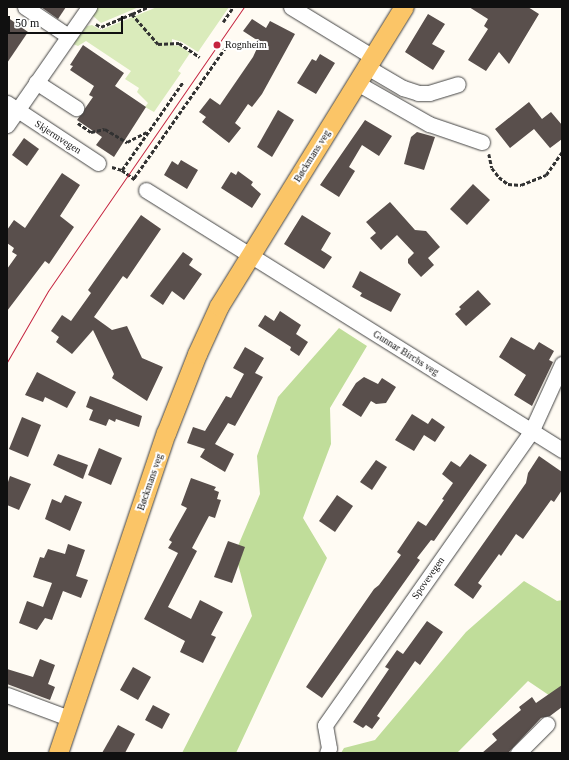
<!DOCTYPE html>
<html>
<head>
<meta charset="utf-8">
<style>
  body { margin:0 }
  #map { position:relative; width:569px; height:760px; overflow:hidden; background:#fffbf3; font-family:"Times New Roman",serif }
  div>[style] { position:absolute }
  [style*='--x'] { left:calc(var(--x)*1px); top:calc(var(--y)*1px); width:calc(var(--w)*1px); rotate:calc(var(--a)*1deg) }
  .green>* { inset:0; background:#daebbb }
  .forest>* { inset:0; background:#c0dd9a }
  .building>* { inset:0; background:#594f4c }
  .path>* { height:2.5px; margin-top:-1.25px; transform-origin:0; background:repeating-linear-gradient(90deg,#323232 0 4px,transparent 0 6px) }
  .roads { filter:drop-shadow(0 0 1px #434343) drop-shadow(0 0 1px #434343) }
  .minor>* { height:15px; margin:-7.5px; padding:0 7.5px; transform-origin:7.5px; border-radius:7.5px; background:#fff }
  .major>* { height:19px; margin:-9.5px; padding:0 9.5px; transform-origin:9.5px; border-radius:9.5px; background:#fbc567 }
  .tram>* { height:1px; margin:-0.5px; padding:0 0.5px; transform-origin:0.5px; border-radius:0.5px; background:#c5233f }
  .dots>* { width:11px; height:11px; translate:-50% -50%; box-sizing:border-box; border:2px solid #fff; border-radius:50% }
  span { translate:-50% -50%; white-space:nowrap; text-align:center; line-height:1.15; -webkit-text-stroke:4px #fff; paint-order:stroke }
  .poi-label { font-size:10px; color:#101010 }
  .left { translate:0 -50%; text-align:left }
  .street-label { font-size:10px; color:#101010 }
  .frame { position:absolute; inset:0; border:8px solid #101010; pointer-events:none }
  .scale { position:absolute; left:8px; top:16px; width:115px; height:18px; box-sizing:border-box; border:2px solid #101010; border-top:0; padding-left:5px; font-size:12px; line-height:14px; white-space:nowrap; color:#101010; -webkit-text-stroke:3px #fff; paint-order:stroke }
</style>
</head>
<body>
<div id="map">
  <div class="green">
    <div style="clip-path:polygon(98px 7px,139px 7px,101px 23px,92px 15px)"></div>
    <div style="clip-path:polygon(157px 7px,229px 7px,198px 52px,182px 42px,172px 39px,172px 45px,180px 46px,190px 53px,178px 71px,181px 73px,154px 112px,145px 107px,148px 103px,137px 92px,139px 88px,125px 79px,131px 71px,86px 41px,78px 46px,73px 44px,87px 26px,92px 25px,101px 30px)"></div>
  </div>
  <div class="forest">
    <div style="clip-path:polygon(339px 328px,367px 346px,330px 408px,331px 444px,303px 518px,327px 558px,236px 753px,182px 753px,252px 616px,235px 553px,260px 494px,257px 456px,278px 397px)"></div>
    <div style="clip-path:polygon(524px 581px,557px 601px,562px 600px,562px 704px,528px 681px,457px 753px,341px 753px,344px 748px,375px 740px,466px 632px)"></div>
  </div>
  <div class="building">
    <div style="clip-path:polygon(41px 7px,66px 7px,58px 19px)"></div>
    <div style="clip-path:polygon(469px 7px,528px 7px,539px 14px,509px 64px,499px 52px,486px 71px,468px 60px,488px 29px,484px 26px,488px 19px)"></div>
    <div style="clip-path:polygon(428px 14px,445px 24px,432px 44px,445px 51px,433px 70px,405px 52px)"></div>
    <div style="clip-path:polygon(7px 17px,28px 32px,7px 63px)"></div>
    <div style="clip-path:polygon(252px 19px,266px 28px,270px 21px,295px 34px,262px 94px,252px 107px,248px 104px,235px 123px,241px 128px,229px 143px,202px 122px,206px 117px,199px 112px,210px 98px,220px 105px,253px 57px,260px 42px,243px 31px)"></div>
    <div style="clip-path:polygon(83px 45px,124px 73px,115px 86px,146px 107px,114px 157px,96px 145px,102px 137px,77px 120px,93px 97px,89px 95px,94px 86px,70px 70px,73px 66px,70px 65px)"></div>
    <div style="clip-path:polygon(320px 54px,335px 63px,316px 94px,297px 83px,312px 59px,316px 61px)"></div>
    <div style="clip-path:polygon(529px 102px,542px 119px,551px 112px,562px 125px,562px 139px,550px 148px,534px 129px,510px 148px,495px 129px)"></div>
    <div style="clip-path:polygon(278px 110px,294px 120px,272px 157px,257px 147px)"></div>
    <div style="clip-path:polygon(365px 120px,392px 136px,379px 156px,362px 145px,349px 167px,355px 171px,339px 197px,320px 185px)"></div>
    <div style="clip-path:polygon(417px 132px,435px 137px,424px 170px,404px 164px,411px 137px)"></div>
    <div style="clip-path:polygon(24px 138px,39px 149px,27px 166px,12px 155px)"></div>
    <div style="clip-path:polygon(181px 160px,198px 170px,187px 189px,164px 175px,172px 161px,178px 165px)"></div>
    <div style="clip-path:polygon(238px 171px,253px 182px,251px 185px,261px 194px,252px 208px,221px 188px,231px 172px,236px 175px)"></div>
    <div style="clip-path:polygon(62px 173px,80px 185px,60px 216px,74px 227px,49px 264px,45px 261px,7px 311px,7px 269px,17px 255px,12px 252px,14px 248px,7px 243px,7px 230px,14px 220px,25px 228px)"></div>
    <div style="clip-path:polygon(473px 184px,490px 200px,467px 225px,450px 209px)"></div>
    <div style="clip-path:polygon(390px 202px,415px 230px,426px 231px,440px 247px,428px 258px,434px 265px,421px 277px,408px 263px,408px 259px,414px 253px,397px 235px,381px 250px,370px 238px,376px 233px,366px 222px)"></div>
    <div style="clip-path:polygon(141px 215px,161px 229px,127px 279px,123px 276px,94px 317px,112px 330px,127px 326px,142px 358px,163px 367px,147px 401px,112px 378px,114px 374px,93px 330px,72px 354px,56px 342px,59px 337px,51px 331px,62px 315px,71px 321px,91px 293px,88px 290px)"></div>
    <div style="clip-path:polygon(302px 215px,331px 233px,321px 250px,332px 257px,324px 269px,284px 244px)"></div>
    <div style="clip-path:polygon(183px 252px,193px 259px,189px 265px,202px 274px,184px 300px,172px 291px,163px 305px,150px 296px)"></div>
    <div style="clip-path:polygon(360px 271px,401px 294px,391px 312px,360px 296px,362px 293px,352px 287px)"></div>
    <div style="clip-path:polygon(478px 290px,491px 304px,466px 326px,455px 314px,461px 309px,459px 307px)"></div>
    <div style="clip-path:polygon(280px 311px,301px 325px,296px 334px,308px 342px,299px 356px,290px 350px,291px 347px,258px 326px,265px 315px,274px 321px)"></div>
    <div style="clip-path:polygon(511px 337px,534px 350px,539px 342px,554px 351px,549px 360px,553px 362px,532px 406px,514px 395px,526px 375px,499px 357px)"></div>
    <div style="clip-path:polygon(245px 347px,264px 358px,255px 373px,263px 377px,235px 426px,228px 423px,215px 444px,234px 454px,225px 472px,200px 457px,205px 449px,187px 443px,193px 427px,205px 431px,226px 396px,231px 398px,244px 374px,233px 368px)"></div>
    <div style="clip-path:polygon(37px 372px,76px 392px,67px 408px,45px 397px,43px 402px,25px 395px)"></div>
    <div style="clip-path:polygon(364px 377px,378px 384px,382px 378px,396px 387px,386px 403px,376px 404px,371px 401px,361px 417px,342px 405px,356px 383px)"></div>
    <div style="clip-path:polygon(90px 396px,142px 416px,139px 427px,116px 419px,115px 422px,109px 419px,106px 426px,89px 420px,93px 410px,86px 407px)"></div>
    <div style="clip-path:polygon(412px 414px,428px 424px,432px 418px,445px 427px,435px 442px,424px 435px,414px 451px,395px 440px)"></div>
    <div style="clip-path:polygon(22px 417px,41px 425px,28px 457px,9px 449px)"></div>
    <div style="clip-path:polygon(99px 448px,122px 458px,111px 485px,88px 475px)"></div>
    <div style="clip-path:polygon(58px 454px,88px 465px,83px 479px,53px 465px)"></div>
    <div style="clip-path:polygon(470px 454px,487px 465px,434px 541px,431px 540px,417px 558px,420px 560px,322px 698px,306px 687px,374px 589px,379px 585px,401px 555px,397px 552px,418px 521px,426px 526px,444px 500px,442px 499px,453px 483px,442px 474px,451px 461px,460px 467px)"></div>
    <div style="clip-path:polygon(539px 456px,562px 472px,562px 490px,554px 502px,551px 500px,523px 539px,516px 534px,501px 556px,499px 554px,478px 583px,482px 586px,473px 599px,454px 585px,526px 483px,528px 473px)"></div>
    <div style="clip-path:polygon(376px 460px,387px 467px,372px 490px,360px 482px)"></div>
    <div style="clip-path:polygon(10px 476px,31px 484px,19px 510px,7px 505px,7px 485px)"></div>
    <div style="clip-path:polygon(191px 478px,216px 487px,214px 490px,219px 492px,217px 499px,221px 500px,215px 518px,209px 516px,192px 548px,197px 551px,168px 607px,191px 619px,200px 600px,223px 612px,211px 635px,216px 637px,203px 663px,180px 652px,185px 641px,144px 619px,178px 553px,168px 548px,172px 542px,169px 540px,187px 508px,181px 505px)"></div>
    <div style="clip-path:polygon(65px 495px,82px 502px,70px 531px,45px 519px,52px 499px,61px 503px)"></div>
    <div style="clip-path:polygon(337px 495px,353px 506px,335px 532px,319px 521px)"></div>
    <div style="clip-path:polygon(228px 541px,245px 547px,232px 583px,214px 577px)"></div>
    <div style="clip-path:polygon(68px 544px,85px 550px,76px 576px,88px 580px,81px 598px,63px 591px,52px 620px,45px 618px,37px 630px,19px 623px,27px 601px,43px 607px,52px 583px,33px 577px,40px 557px,44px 558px,48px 549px,65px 554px)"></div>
    <div style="clip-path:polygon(427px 621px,443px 632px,420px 665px,415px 661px,377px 716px,380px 718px,372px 729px,366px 725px,363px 728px,353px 722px,389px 669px,385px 667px,397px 650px,403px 654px)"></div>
    <div style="clip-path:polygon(40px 659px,55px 665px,48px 684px,55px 687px,50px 700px,7px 684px,7px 669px,33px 677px)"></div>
    <div style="clip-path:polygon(133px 667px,151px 677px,138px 700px,120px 690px)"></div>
    <div style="clip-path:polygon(562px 685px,562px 707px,550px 716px,541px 718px,509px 752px,482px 753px,497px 740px,492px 734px,521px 710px,519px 707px,532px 697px,536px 703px)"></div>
    <div style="clip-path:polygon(153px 705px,170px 714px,162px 729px,145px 720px)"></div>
    <div style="clip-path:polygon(118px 725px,135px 734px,125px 753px,102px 753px)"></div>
  </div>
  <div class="path">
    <div style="--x:132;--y:14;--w:17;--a:-24"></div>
    <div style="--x:223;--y:22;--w:18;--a:-56"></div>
    <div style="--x:96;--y:24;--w:6;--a:31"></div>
    <div style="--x:101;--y:27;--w:34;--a:-23"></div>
    <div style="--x:132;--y:14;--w:40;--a:49"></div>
    <div style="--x:158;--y:44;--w:21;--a:-3"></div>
    <div style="--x:179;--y:43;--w:25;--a:34"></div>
    <div style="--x:78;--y:123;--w:16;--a:35"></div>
    <div style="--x:91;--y:132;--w:14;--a:-12"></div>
    <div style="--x:105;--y:129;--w:26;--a:31"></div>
    <div style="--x:127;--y:142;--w:22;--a:-27"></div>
    <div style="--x:489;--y:154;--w:14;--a:78"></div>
    <div style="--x:492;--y:168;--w:11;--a:52"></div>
    <div style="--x:499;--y:177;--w:11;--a:38"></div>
    <div style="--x:508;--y:184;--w:13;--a:4"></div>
    <div style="--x:521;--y:185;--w:27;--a:-22"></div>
    <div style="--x:546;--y:175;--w:28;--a:-55"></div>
    <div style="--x:112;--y:167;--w:10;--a:17"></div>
    <div style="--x:122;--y:170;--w:17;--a:36"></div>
    <div style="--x:122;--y:170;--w:107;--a:-55.3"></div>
    <div style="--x:134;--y:178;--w:159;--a:-55"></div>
  </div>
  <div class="roads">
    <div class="minor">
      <div style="--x:25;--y:7;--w:52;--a:34"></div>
      <div style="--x:291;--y:7;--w:96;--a:31.4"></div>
      <div style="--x:367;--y:67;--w:42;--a:30.3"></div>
      <div style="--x:403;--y:88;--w:16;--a:18"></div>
      <div style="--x:418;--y:93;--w:11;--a:0"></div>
      <div style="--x:429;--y:93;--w:30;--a:-17"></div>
      <div style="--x:36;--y:82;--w:48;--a:33"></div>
      <div style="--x:357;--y:83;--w:83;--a:29.7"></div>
      <div style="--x:429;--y:124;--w:56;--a:18.8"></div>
      <div style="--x:7;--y:103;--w:109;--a:33.4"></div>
      <div style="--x:7;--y:125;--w:144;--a:-55.2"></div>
      <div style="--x:146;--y:190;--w:491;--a:32"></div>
      <div style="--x:7;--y:695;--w:66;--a:20.4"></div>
      <div style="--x:327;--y:753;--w:5;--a:-68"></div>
      <div style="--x:329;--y:748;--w:23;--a:-100"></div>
      <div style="--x:325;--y:725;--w:358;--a:-54.9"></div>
      <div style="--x:531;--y:432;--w:75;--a:-65.5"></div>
      <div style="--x:518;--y:753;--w:41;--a:-45"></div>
    </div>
    <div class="major">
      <div style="--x:58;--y:753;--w:338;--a:-71.4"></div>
      <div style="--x:166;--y:433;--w:85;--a:-68.6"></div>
      <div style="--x:197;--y:354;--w:53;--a:-65.4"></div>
      <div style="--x:219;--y:306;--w:352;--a:-58.3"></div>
    </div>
  </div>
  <div class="tram">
    <div style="--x:7;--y:362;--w:82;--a:-60"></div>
    <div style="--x:48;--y:291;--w:345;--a:-55.4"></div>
  </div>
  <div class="dots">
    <div style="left:217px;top:45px;background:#c5233f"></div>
  </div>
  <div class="poi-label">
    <span class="left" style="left:225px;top:45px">Rognheim</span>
  </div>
  <div class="street-label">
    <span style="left:58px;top:137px;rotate:33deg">Skjermvegen</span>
    <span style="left:312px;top:156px;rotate:-58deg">Bøckmans veg</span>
    <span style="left:406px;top:353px;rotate:32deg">Gunnar Birchs veg</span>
    <span style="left:150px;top:482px;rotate:-71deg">Bøckmans veg</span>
    <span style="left:428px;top:578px;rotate:-55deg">Spovevegen</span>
  </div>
  <div class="frame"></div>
  <div class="scale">50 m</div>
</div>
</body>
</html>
